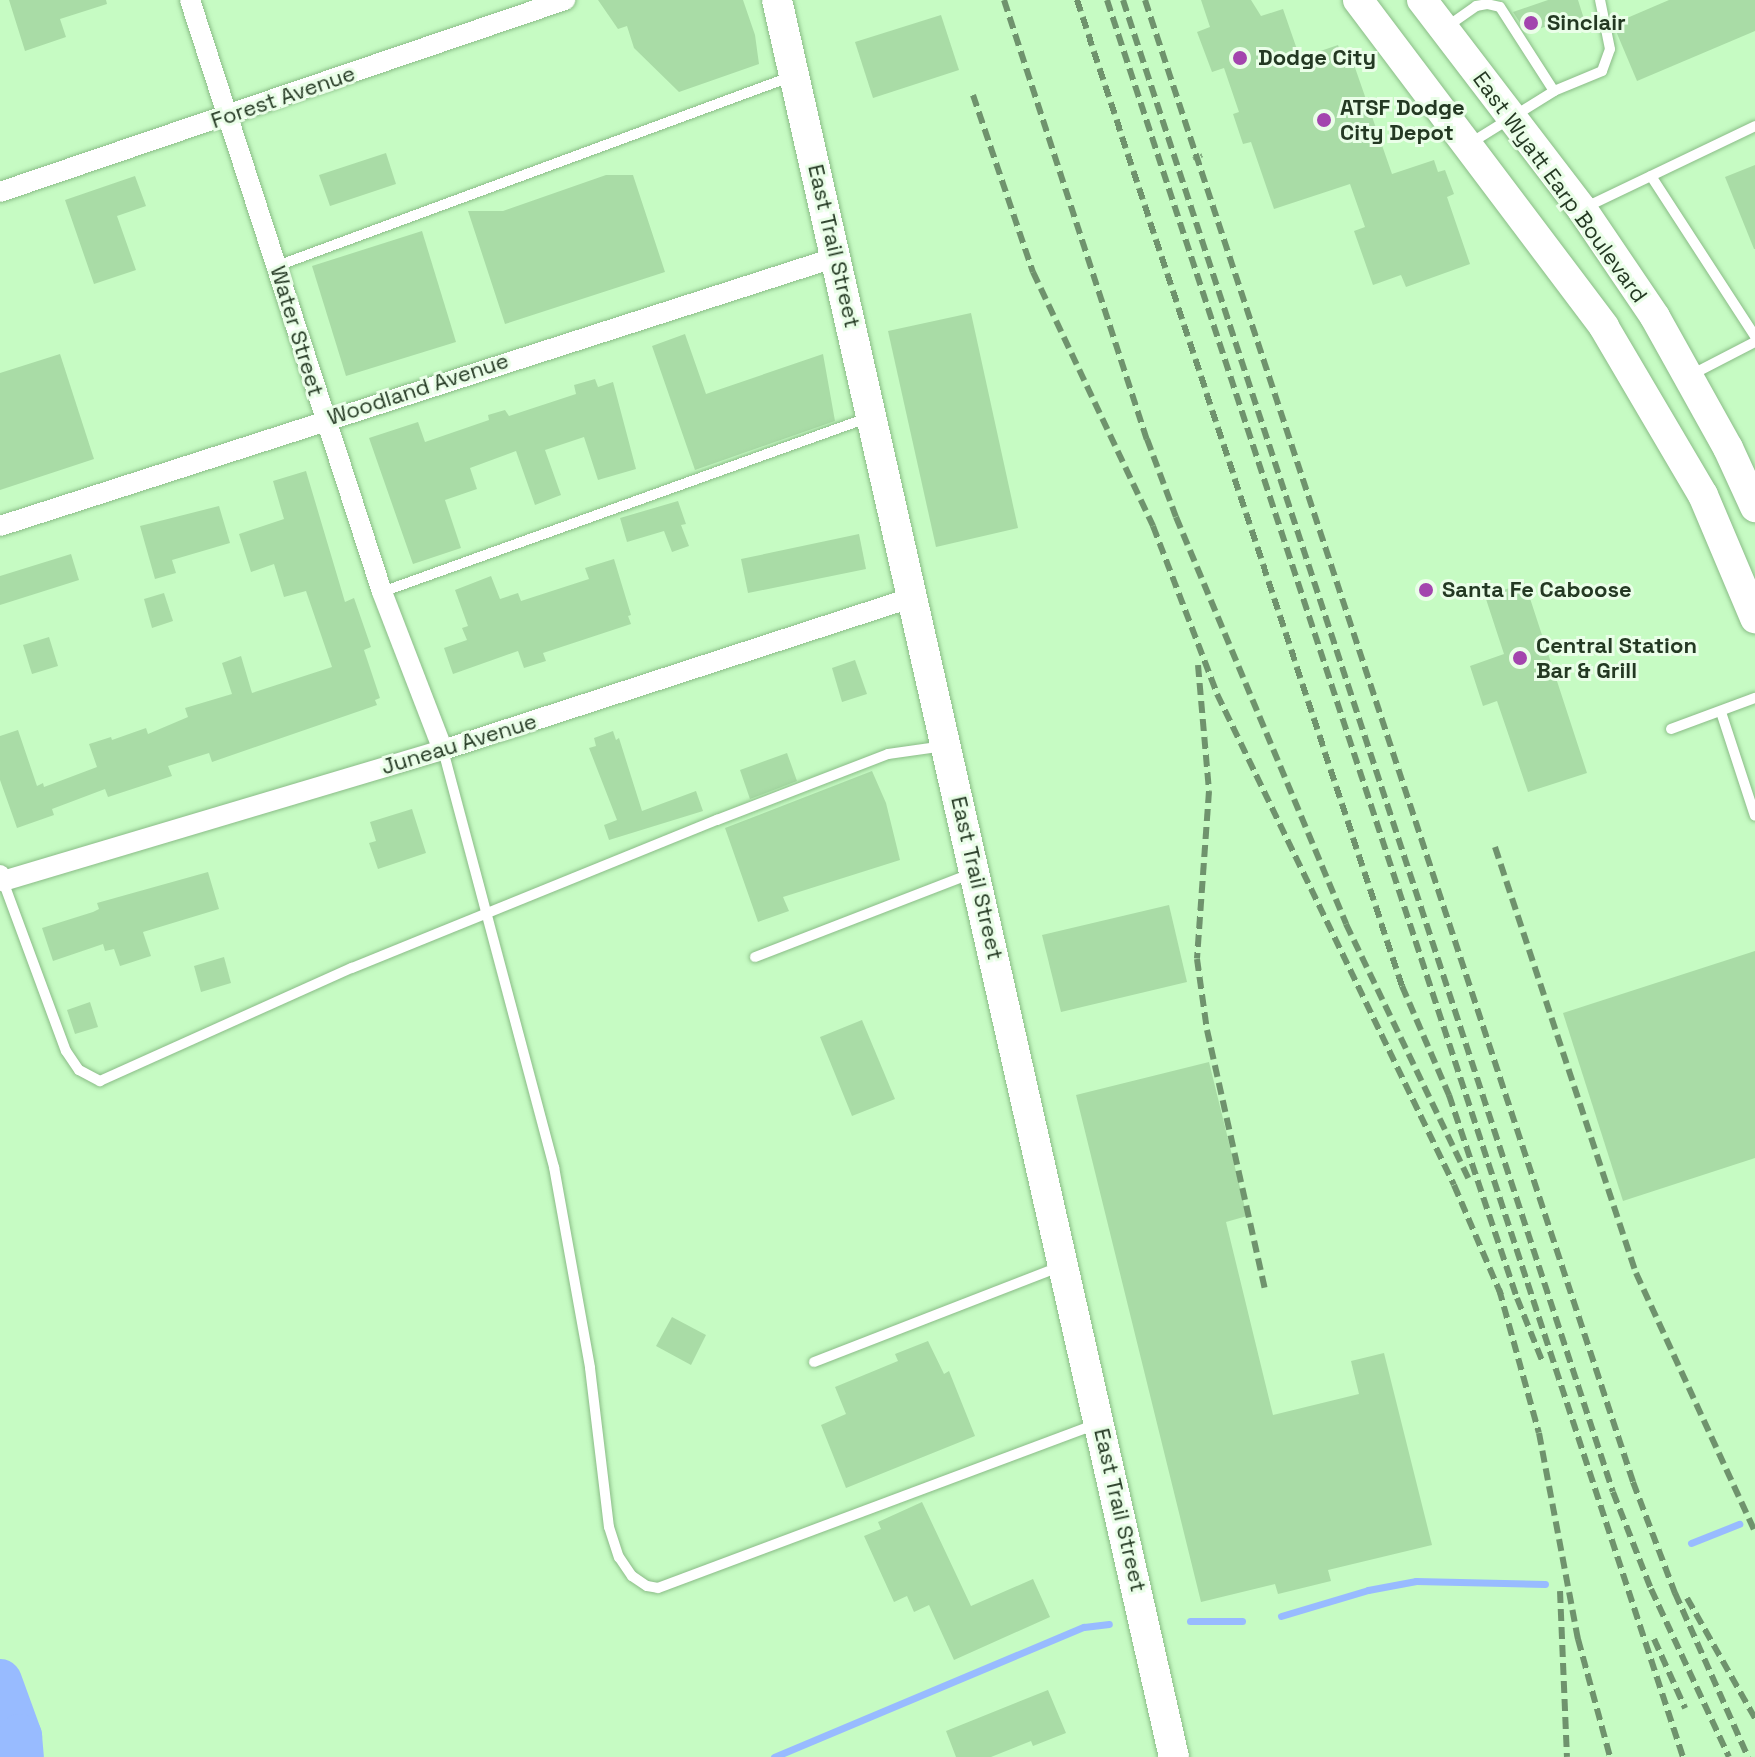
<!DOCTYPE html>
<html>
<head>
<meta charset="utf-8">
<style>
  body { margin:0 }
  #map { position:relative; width:1755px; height:1757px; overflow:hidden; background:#c6fbc3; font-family:"Space Grotesk",sans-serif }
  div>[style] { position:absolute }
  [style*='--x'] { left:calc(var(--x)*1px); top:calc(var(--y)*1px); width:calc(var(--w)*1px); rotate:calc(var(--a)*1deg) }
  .stream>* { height:7px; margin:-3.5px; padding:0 3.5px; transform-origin:3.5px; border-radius:3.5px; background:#98bbff }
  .river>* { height:44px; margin:-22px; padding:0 22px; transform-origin:22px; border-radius:22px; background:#98bbff }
  .building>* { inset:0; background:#a9dca6 }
  .path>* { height:4px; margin-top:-2px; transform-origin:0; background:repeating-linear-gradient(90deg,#88b186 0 2px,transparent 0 8px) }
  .roads { filter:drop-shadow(0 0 2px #8abc87) drop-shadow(0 0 2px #8abc87) }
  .lane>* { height:10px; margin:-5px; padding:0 5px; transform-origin:5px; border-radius:5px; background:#fff }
  .street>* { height:20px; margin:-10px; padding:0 10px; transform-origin:10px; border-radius:10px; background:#fff }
  .primary>* { height:30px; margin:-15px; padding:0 15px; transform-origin:15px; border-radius:15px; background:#fff }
  .rail>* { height:6px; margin-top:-3px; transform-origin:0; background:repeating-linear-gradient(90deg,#6f936d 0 12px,transparent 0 18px) }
  .dots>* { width:22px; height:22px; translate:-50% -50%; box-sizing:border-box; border:4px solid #eafee8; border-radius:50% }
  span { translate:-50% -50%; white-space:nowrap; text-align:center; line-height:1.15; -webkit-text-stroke:6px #eafee8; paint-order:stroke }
  .poi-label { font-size:22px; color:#243923; font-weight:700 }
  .left { translate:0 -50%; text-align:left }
  .street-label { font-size:22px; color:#243923 }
</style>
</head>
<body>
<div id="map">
  <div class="stream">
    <div style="--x:1691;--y:1543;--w:52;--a:-21.6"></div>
    <div style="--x:1281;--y:1616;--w:91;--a:-16.6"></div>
    <div style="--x:1368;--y:1590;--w:49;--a:-10.6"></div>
    <div style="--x:1416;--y:1581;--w:129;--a:1.3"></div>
    <div style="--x:1190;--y:1621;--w:52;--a:0"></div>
    <div style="--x:774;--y:1757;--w:336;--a:-22.8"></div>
    <div style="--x:1084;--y:1627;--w:25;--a:-7"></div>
  </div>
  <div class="river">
    <div style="--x:0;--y:1681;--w:59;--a:70"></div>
    <div style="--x:20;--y:1736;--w:21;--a:85"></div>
  </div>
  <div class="building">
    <div style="clip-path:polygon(9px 0,106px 0,107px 4px,60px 19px,66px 37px,25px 51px)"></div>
    <div style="clip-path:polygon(598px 0,743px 0,755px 35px,759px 64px,679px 92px,634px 48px,627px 26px,618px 29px)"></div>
    <div style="clip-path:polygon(1201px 0,1251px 0,1261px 16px,1283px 9px,1300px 58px,1338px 45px,1344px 62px,1352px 59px,1392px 174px,1434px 160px,1438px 172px,1445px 170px,1454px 194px,1447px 197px,1470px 264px,1406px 287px,1401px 275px,1373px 285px,1354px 231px,1365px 227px,1350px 184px,1274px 209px,1251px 142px,1243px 144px,1233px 114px,1239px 112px,1224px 68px,1212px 72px,1197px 32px,1210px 27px)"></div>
    <div style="clip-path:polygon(1548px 0,1578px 0,1584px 19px,1554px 29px,1553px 24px,1527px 33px,1513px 12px)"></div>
    <div style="clip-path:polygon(1669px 0,1755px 0,1755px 31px,1637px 81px,1613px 24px)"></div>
    <div style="clip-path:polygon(941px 15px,959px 70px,873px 98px,855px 42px)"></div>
    <div style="clip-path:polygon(386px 153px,396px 184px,330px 206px,319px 175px)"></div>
    <div style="clip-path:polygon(1755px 165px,1755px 249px,1754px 249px,1725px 177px)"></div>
    <div style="clip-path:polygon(606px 175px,633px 175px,665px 272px,505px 324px,468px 211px,503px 211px)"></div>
    <div style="clip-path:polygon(135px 176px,146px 206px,117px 216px,136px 270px,94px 284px,65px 200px)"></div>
    <div style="clip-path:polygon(422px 231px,456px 342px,346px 376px,312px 266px)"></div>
    <div style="clip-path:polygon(971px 313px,1018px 528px,936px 547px,888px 331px)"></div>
    <div style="clip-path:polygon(685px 334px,706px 394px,823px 354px,835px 421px,695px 470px,652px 346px)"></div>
    <div style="clip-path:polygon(60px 354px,94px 459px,0 490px,0 373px)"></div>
    <div style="clip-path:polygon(595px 379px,598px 387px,613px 382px,636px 469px,598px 480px,584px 437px,545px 450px,561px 495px,535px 505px,516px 451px,470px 468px,477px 489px,445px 500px,461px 548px,413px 564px,369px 438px,418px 422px,425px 442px,489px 420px,488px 415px,505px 410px,509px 416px,576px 394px,574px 385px)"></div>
    <div style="clip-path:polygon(306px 471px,345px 602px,354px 598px,371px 647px,364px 650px,380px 698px,375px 700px,377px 705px,212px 762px,209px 753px,168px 766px,172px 776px,108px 797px,105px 789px,52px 809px,54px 815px,17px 828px,0 780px,0 736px,18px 730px,37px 786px,43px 783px,44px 787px,97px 767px,89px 744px,111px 737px,112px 740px,146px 728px,148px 734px,188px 717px,185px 708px,232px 694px,222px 663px,241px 656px,252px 693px,332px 667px,306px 591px,284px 597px,274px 564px,251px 572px,239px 534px,284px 519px,273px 481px)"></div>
    <div style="clip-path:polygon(678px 501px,686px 524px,681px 525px,689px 546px,672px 552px,664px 531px,627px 542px,620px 518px)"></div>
    <div style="clip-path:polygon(219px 506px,230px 543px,172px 560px,176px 573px,155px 579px,140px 526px)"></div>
    <div style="clip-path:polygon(859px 534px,866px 569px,748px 593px,741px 559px)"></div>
    <div style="clip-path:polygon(71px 554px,79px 580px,0 605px,0 576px)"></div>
    <div style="clip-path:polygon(614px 559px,631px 615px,628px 616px,631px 624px,543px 653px,546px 661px,524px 668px,518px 651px,453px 674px,444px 648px,467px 640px,462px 628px,468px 626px,455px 590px,491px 576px,500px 599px,518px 593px,521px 601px,589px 579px,585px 568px)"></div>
    <div style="clip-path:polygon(1525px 583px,1587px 773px,1528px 792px,1497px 701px,1483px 706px,1470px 666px,1504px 654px,1485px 596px)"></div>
    <div style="clip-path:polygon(164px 593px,173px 621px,152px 628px,144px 599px)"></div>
    <div style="clip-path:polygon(49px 637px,58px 666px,32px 674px,23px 645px)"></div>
    <div style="clip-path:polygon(855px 660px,867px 694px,842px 702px,832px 668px)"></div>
    <div style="clip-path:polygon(613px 731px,616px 740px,619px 738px,642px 811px,696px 791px,703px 811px,609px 840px,604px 825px,617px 820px,589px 748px,596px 746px,594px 738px)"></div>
    <div style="clip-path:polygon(787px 753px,797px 781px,750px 799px,740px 770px)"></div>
    <div style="clip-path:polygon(872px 771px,886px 803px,900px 860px,783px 897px,789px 911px,758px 922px,725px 828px)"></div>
    <div style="clip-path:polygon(412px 809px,426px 853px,378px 869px,369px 843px,376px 841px,370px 822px)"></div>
    <div style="clip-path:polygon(208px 872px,219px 909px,143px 932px,151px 956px,120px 966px,114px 949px,105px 951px,103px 944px,53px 961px,42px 928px,93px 912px,99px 909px,97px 903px)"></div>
    <div style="clip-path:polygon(1169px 905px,1187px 982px,1061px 1012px,1042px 935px)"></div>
    <div style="clip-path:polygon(1755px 951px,1755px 1158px,1623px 1201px,1563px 1013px)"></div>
    <div style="clip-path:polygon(224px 957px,231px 983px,201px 992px,194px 966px)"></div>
    <div style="clip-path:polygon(90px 1002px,98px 1027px,75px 1034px,67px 1010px)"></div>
    <div style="clip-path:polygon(862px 1020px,895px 1099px,852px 1116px,820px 1037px)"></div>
    <div style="clip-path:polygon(1209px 1062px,1247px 1216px,1226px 1222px,1273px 1415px,1359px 1394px,1351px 1361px,1384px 1353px,1432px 1545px,1328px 1570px,1331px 1581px,1278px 1594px,1275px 1584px,1201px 1602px,1076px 1095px)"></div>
    <div style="clip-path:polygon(672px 1317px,706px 1335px,691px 1365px,656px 1346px)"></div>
    <div style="clip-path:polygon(928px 1341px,944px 1374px,949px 1371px,975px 1436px,846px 1488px,821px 1425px,846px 1414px,835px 1387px,898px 1361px,895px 1354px)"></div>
    <div style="clip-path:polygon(922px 1502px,971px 1606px,1033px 1579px,1050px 1617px,954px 1660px,929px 1605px,914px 1612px,907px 1596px,894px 1602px,864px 1536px,881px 1529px,878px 1522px)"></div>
    <div style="clip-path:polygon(1048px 1690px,1066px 1733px,1033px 1746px,1031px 1741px,991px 1757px,956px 1757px,946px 1731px)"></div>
  </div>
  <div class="path">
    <div style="--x:1193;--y:159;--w:14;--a:-21"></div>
  </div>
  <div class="roads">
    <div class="lane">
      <div style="--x:1445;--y:28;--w:38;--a:-35"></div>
      <div style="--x:1476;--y:6;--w:11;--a:-10"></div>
      <div style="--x:1487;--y:4;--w:13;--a:13"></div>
      <div style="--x:1500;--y:7;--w:100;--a:57.3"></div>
      <div style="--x:1469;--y:144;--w:100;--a:-31.9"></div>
      <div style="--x:1554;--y:91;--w:52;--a:-22.6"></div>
      <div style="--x:1602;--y:71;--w:23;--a:-70"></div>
      <div style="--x:1610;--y:49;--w:50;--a:-101.5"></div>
      <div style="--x:1651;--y:176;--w:191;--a:57"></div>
      <div style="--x:1584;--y:208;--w:190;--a:-25.6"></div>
      <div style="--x:277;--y:266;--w:547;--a:-20.22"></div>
      <div style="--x:1689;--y:376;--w:74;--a:-27.3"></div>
      <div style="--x:382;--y:592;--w:518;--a:-19.73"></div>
      <div style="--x:1721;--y:712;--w:109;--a:71.9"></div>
      <div style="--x:1671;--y:729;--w:90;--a:-20.3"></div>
      <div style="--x:443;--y:750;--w:432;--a:75.1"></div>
      <div style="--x:554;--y:1167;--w:204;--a:79.8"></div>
      <div style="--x:590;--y:1368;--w:160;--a:83.2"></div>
      <div style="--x:609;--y:1527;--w:32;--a:72"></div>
      <div style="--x:619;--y:1557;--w:23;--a:56"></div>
      <div style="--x:632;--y:1576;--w:18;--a:34"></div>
      <div style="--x:647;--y:1586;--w:11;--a:10"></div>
      <div style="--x:658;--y:1588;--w:466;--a:-20.5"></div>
      <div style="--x:3;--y:881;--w:181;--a:69.7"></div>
      <div style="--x:66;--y:1051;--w:23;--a:56"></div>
      <div style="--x:79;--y:1070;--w:24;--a:28"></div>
      <div style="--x:100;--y:1081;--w:276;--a:-24.2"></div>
      <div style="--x:352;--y:968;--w:394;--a:-22.1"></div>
      <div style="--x:717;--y:820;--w:183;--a:-21.1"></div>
      <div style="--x:888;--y:754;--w:57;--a:-8.1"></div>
      <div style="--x:755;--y:957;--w:230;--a:-21.1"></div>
      <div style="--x:814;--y:1362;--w:265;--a:-21.2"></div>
    </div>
    <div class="street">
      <div style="--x:190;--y:0;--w:622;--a:72.03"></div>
      <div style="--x:382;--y:592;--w:169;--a:68.9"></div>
      <div style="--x:0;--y:192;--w:597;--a:-18.77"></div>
      <div style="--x:0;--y:526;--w:879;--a:-17.82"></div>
      <div style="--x:0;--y:875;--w:7;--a:63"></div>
      <div style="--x:3;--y:881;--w:459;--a:-16.6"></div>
      <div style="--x:443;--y:750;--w:493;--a:-18"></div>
    </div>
    <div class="primary">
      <div style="--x:777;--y:0;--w:1801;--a:77.27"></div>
      <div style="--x:1358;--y:0;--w:409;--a:53"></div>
      <div style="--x:1604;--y:327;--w:195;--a:59.5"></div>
      <div style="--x:1703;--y:495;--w:134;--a:67.1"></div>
      <div style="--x:1422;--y:0;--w:263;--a:52.6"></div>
      <div style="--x:1582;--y:209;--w:130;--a:55.9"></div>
      <div style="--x:1655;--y:317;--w:150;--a:60.9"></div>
      <div style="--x:1728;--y:448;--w:65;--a:65.4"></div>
    </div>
  </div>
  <div class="rail">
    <div style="--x:1004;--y:0;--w:462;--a:72"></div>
    <div style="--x:1147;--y:439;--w:83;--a:69.6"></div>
    <div style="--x:1176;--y:517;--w:441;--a:67.3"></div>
    <div style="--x:1346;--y:924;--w:286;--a:64.3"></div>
    <div style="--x:1077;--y:0;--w:1038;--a:71.76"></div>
    <div style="--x:1402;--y:986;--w:119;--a:66.7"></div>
    <div style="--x:1449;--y:1095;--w:214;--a:71.5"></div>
    <div style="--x:1517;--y:1298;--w:70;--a:68.2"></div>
    <div style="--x:1107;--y:0;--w:1849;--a:71.85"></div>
    <div style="--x:1123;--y:0;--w:1570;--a:71.82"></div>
    <div style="--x:1613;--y:1492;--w:104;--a:68.6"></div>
    <div style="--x:1651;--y:1589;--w:185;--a:65.1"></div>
    <div style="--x:1145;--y:0;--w:1560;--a:71.77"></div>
    <div style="--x:1633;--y:1482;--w:119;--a:69.3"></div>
    <div style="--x:1675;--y:1593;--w:180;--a:66"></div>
    <div style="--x:973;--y:95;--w:187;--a:71.3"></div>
    <div style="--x:1033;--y:272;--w:281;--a:64.7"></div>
    <div style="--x:1153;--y:526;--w:180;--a:69.1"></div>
    <div style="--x:1217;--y:694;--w:545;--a:64.23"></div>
    <div style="--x:1454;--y:1185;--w:122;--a:66.8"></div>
    <div style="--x:1198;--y:665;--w:126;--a:85"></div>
    <div style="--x:1209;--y:791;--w:168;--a:94.1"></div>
    <div style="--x:1197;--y:959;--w:72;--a:82"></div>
    <div style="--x:1207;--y:1030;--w:270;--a:77.4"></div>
    <div style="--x:1495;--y:847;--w:449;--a:71.7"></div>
    <div style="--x:1636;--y:1273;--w:285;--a:65.3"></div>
    <div style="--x:1499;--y:1289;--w:149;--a:74.5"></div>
    <div style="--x:1539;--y:1433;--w:210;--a:79.3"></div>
    <div style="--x:1578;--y:1639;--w:122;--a:74.8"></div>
    <div style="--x:1560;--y:1591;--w:166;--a:87.6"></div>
    <div style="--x:1687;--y:1598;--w:138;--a:60.5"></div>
    <div style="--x:1654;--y:1639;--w:76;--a:65.8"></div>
  </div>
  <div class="dots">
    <div style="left:1531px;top:23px;background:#a345ae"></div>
    <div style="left:1240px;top:58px;background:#a345ae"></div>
    <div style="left:1324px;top:120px;background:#a345ae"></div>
    <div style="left:1426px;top:590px;background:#a345ae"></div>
    <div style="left:1520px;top:658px;background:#a345ae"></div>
  </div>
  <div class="poi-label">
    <span class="left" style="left:1547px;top:23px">Sinclair</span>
    <span class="left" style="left:1258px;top:58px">Dodge City</span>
    <span class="left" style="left:1340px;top:120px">ATSF Dodge<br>City Depot</span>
    <span class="left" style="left:1442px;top:590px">Santa Fe Caboose</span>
    <span class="left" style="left:1536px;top:658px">Central Station<br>Bar &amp; Grill</span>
  </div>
  <div class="street-label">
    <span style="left:283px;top:97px;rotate:-19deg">Forest Avenue</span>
    <span style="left:1560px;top:187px;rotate:54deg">East Wyatt Earp Boulevard</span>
    <span style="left:834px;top:246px;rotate:77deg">East Trail Street</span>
    <span style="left:297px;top:331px;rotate:73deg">Water Street</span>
    <span style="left:418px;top:389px;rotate:-18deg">Woodland Avenue</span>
    <span style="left:459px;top:744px;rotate:-17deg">Juneau Avenue</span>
    <span style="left:977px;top:878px;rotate:77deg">East Trail Street</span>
    <span style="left:1120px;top:1510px;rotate:77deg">East Trail Street</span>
  </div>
</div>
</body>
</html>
